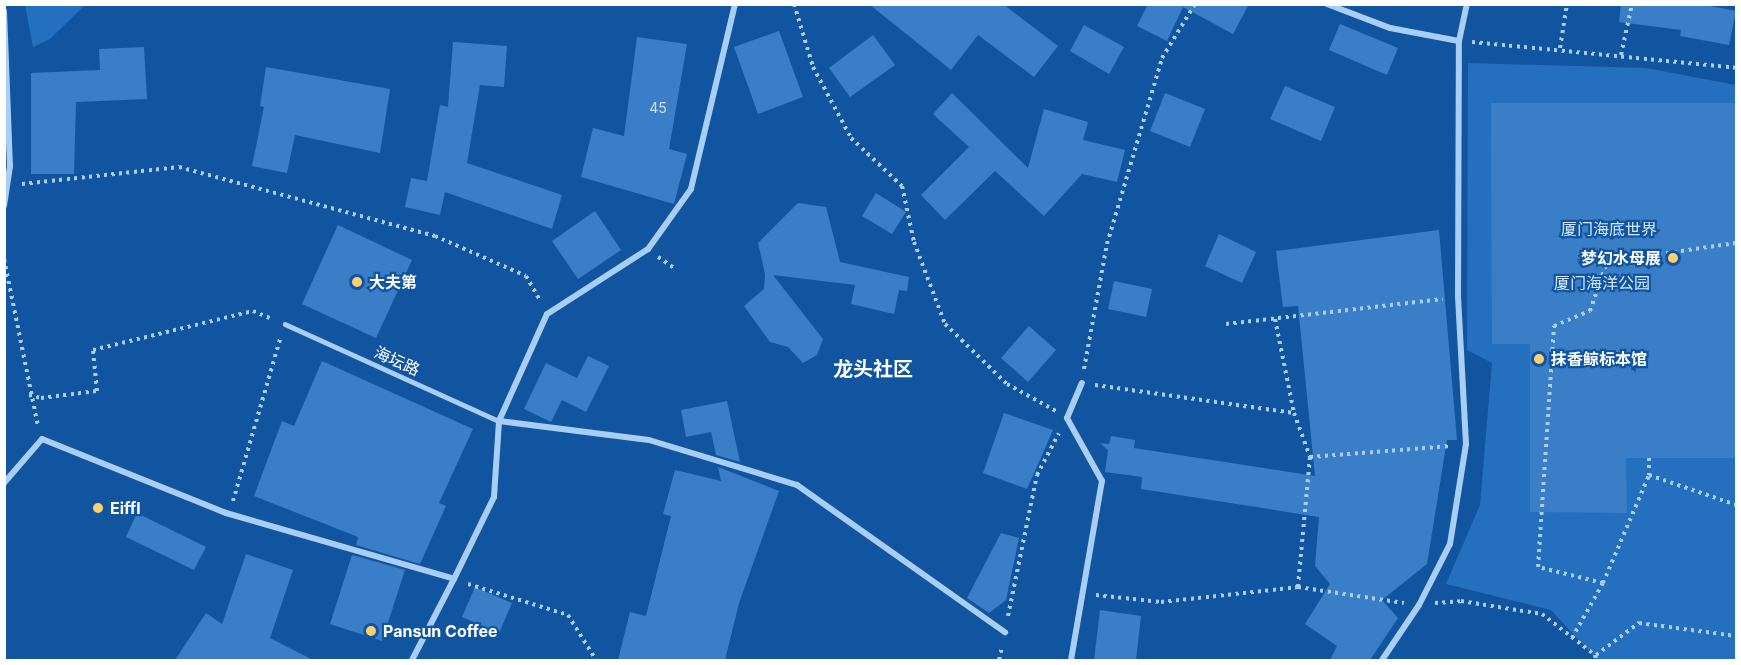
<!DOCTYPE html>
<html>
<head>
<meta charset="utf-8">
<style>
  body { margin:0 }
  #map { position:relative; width:1741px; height:665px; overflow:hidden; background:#1155a0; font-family:Inter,"Noto Sans SC",sans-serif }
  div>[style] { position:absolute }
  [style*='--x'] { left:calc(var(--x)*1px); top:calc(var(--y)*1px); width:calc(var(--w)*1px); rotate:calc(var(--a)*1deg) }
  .green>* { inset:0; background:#246fbe }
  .building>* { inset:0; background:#3a7ec7 }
  .path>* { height:4px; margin-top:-2px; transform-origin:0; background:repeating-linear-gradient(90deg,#a9cef5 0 3px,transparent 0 7.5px) }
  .service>* { height:4.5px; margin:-2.25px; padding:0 2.25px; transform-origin:2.25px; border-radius:2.25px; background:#a9cef5 }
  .minor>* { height:6px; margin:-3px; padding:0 3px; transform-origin:3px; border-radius:3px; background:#a9cef5 }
  .dots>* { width:16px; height:16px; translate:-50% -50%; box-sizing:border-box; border:3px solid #1155a0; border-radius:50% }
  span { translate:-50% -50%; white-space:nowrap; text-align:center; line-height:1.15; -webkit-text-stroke:4.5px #1155a0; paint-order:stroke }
  .number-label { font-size:14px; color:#cedff1 }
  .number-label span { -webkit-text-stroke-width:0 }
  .park-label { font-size:16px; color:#d2e8fe }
  .poi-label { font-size:16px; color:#fff; font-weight:700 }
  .right { translate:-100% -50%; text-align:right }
  .left { translate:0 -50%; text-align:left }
  .street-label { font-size:16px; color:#fff }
  .quarter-label { font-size:20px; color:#fff; font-weight:700 }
  .frame { position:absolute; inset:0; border:6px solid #fff; pointer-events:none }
</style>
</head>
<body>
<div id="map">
  <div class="green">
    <div style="clip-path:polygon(25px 5px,25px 4px,85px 5px,50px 39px,33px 47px)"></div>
    <div style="clip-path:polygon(1468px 63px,1646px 68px,1736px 85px,1736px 660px,1597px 660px,1551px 610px,1446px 584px,1480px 505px,1492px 363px,1467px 350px)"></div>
  </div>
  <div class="building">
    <div style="clip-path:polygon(869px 4px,1003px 4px,1058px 46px,1034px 77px,978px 35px,951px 70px)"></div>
    <div style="clip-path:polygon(1148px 4px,1249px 4px,1233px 34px,1183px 7px,1167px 41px,1137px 26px)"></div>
    <div style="clip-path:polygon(1621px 4px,1700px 4px,1736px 11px,1729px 45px,1680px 36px,1681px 30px,1619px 22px)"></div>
    <div style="clip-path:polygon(1340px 24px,1398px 48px,1387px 75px,1329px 50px)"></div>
    <div style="clip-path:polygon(1084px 25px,1124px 47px,1109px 74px,1070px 51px)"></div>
    <div style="clip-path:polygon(779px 31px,803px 97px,758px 114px,734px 47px)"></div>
    <div style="clip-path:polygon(873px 35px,895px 65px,850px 97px,829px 68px)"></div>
    <div style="clip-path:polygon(637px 37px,687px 44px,669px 149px,687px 154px,674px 204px,581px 177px,593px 128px,624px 136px)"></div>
    <div style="clip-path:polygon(453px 42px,507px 46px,504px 87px,480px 85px,467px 163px,562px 195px,552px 229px,445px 192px,440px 215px,405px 207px,411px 178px,427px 181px,440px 105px,448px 107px)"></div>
    <div style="clip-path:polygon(144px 47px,147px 99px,76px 102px,74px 174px,31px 174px,31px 73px,100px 70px,99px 49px)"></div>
    <div style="clip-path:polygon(266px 67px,390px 89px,380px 153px,295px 135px,287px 173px,252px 166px,264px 107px,260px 106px)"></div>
    <div style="clip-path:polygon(1285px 86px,1335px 107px,1321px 141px,1270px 119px)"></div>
    <div style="clip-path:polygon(952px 93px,1028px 168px,1044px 109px,1088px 122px,1083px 140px,1125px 150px,1117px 182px,1082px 174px,1044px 216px,995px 171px,945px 220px,921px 195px,969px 147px,933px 114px)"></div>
    <div style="clip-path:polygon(1165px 93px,1205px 109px,1190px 147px,1150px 131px)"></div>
    <div style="clip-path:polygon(1491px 103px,1737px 103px,1737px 458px,1626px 458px,1627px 513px,1530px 512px,1530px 344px,1492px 344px)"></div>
    <div style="clip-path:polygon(876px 193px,906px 212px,892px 234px,862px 216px)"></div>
    <div style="clip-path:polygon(798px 203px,826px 207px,840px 262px,909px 277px,907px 291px,899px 290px,894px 314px,851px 304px,855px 285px,773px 275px,823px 339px,817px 355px,803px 363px,788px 347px,770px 342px,744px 306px,764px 289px,765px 274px,758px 243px)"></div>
    <div style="clip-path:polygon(595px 211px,621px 250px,578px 279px,552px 241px)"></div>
    <div style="clip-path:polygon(338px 225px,412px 260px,376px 338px,302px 304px)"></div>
    <div style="clip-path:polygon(1439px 230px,1457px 440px,1447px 440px,1427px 564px,1382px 600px,1398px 618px,1370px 660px,1330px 660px,1337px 646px,1305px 624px,1330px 584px,1315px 566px,1319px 517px,1141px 489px,1142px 477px,1105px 472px,1108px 450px,1100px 443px,1109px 444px,1111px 436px,1135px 440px,1134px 448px,1315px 476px,1298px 306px,1283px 307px,1276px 251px)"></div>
    <div style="clip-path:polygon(1219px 234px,1256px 252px,1242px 283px,1205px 266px)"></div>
    <div style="clip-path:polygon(1114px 281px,1152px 289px,1146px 317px,1108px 309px)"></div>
    <div style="clip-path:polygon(1029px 326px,1056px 350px,1028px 382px,1001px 358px)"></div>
    <div style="clip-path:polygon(588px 356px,609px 366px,586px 412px,562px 400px,551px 422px,524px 409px,546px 363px,577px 378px)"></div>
    <div style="clip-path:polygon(322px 361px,473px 429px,439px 503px,446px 506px,420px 564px,356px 545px,358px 537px,254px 496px,282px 421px,294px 426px)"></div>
    <div style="clip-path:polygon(727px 401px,740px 462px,716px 455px,711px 432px,686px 437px,681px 410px)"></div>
    <div style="clip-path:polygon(1004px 413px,1053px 430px,1027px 489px,983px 473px)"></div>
    <div style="clip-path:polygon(718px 467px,779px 491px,739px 603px,725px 660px,618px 660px,630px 612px,646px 616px,671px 516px,663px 514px,675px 470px,721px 481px)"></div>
    <div style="clip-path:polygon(137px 513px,206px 547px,194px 570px,126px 537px)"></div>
    <div style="clip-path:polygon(1001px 533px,1019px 538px,1006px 600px,989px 613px,967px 598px)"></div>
    <div style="clip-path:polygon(246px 554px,293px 570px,270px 638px,313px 660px,175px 660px,206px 613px,222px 624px)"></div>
    <div style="clip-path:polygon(352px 555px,405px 570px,382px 641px,330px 624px)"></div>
    <div style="clip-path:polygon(475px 587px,512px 603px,499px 633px,462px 617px)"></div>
    <div style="clip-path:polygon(1100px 610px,1141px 616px,1136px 660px,1094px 660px)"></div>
  </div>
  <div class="path">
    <div style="--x:794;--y:4;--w:66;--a:73.2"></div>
    <div style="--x:813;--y:67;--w:81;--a:61.8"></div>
    <div style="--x:851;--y:138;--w:70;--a:43.3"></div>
    <div style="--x:902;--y:186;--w:57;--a:77.9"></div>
    <div style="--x:914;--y:242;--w:88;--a:69.3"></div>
    <div style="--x:945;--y:324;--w:86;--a:44.1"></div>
    <div style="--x:1007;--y:384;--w:56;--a:28.9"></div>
    <div style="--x:1472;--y:42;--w:265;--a:5.6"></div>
    <div style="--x:1560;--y:48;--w:45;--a:-81"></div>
    <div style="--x:1621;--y:55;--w:52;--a:-77.8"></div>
    <div style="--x:22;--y:184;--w:158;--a:-6.2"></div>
    <div style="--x:179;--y:167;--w:265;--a:15.1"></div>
    <div style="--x:435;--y:236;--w:99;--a:23.7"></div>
    <div style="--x:526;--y:276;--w:28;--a:60"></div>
    <div style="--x:658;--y:257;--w:22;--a:34"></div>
    <div style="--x:4;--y:259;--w:170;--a:78.5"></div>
    <div style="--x:1275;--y:319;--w:96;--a:78.6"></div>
    <div style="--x:1294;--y:413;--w:47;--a:70"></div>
    <div style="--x:1310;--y:457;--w:131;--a:95.3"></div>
    <div style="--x:1226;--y:324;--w:218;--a:-6.6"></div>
    <div style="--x:1084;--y:369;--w:127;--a:-79.6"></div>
    <div style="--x:1107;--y:244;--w:194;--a:-73.5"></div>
    <div style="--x:1162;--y:58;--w:63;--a:-58.6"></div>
    <div style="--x:1095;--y:385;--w:201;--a:8"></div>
    <div style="--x:29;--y:395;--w:12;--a:14"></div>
    <div style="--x:41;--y:398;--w:56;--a:-7.1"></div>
    <div style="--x:97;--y:391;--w:41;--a:-95.6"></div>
    <div style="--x:93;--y:350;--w:165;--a:-13.7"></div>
    <div style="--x:253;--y:311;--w:21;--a:23"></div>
    <div style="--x:1310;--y:457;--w:141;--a:-4.5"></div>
    <div style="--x:1649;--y:458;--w:17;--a:90"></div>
    <div style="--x:1649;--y:475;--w:92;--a:19"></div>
    <div style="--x:233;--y:501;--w:172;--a:-73.8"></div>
    <div style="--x:1603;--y:583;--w:117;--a:-66.9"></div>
    <div style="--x:468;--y:584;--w:105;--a:17.2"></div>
    <div style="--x:568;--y:615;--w:53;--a:58.1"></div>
    <div style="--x:1096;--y:595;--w:65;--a:6.1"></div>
    <div style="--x:1161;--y:602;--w:138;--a:-6.2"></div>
    <div style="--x:1298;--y:587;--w:107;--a:8.6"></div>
    <div style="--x:1435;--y:603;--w:26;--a:-4"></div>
    <div style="--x:1461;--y:601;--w:82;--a:9.1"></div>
    <div style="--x:1542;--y:614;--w:67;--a:37.7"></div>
    <div style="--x:1595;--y:655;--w:5;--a:79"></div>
    <div style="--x:1008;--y:616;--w:144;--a:-78.4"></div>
    <div style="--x:1037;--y:475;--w:47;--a:-62.4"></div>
    <div style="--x:1572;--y:638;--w:63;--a:-60.6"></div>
    <div style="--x:1603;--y:583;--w:67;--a:-166.2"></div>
    <div style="--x:1538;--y:567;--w:242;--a:-86.2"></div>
    <div style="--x:1554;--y:326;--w:39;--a:-23"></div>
    <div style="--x:1590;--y:311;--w:52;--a:-70.9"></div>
    <div style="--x:1607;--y:262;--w:130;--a:-8.4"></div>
    <div style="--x:1596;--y:655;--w:54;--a:-36.7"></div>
    <div style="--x:1639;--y:623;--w:98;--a:7.6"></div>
    <div style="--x:999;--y:660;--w:13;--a:-77"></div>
  </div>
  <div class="service">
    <div style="--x:285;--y:324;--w:235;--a:24.4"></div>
  </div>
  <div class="minor">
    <div style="--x:735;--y:4;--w:190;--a:103.4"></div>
    <div style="--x:691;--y:189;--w:74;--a:125.6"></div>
    <div style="--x:648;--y:249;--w:120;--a:147.2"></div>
    <div style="--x:547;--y:314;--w:117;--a:114.2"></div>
    <div style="--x:499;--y:421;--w:151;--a:7.2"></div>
    <div style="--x:649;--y:440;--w:155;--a:16.9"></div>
    <div style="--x:797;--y:485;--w:255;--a:35.3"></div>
    <div style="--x:1327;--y:4;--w:67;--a:20.9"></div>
    <div style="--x:1390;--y:28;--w:70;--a:10.7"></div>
    <div style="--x:4;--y:11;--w:155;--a:87.8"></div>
    <div style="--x:10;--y:166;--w:40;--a:98.5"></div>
    <div style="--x:4;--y:483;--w:58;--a:-49.2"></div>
    <div style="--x:42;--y:439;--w:198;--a:21.9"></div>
    <div style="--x:226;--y:513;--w:237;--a:16.1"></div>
    <div style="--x:454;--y:579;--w:91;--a:-64"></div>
    <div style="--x:494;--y:497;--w:76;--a:-86.2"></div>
    <div style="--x:412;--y:660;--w:91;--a:-62.6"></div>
    <div style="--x:1071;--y:660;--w:182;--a:-80.2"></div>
    <div style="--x:1102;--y:481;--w:72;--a:-119.1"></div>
    <div style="--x:1067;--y:418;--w:38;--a:-67"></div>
    <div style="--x:1382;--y:660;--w:66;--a:-56.1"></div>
    <div style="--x:1419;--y:605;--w:68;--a:-63.1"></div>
    <div style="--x:1450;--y:544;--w:101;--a:-80.9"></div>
    <div style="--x:1466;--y:444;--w:147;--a:-93.1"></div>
    <div style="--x:1458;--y:297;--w:256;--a:-89.8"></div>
    <div style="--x:1459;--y:41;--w:38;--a:-78"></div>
  </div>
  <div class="dots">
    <div style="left:1673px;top:258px;background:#ffd06d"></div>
    <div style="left:357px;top:282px;background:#ffd06d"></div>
    <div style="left:1539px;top:359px;background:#ffd06d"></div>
    <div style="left:98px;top:508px;background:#ffd06d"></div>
    <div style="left:371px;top:631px;background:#ffd06d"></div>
  </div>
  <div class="number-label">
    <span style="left:658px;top:108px">45</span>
  </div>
  <div class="park-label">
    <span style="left:1609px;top:229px">厦门海底世界</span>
    <span style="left:1602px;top:283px">厦门海洋公园</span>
  </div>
  <div class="poi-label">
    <span class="right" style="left:1661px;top:258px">梦幻水母展</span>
    <span class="left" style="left:369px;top:282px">大夫第</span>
    <span class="left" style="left:1551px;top:359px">抹香鲸标本馆</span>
    <span class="left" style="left:110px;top:508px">Eiffl</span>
    <span class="left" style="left:383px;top:631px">Pansun Coffee</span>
  </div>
  <div class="street-label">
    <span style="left:397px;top:361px;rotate:24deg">海坛路</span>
  </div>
  <div class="quarter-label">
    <span style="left:873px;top:369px">龙头社区</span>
  </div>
  <div class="frame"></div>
</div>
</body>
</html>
